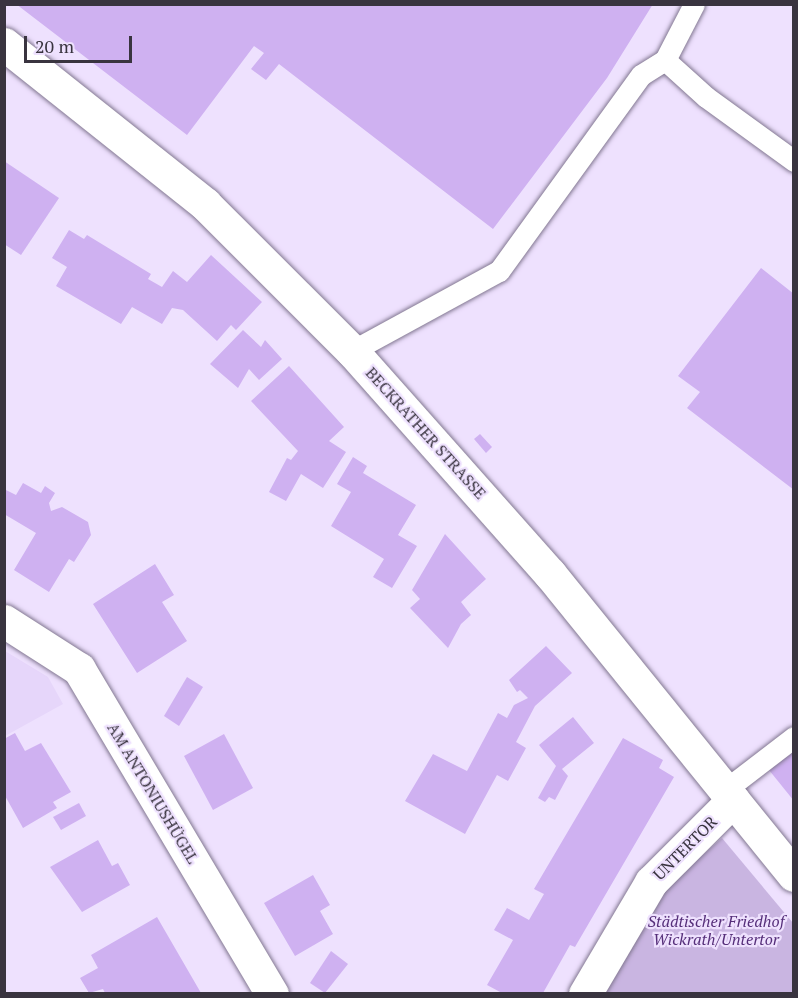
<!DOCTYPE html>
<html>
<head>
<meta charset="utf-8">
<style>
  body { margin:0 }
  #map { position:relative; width:798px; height:998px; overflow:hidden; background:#eee1fe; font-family:"PT Serif",serif }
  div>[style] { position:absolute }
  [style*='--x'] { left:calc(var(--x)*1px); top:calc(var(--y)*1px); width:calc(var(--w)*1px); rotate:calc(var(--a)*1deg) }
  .built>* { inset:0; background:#e6d6fa }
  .green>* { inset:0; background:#c9b5e1 }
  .building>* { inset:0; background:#cfb1f1 }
  .roads { filter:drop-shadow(0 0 2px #827791) drop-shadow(0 0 2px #827791) }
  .lane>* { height:21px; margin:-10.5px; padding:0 10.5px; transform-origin:10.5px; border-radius:10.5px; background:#fff }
  .street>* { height:33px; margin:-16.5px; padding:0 16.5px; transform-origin:16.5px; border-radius:16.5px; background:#fff }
  .secondary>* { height:33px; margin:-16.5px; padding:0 16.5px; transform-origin:16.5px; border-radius:16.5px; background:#fff }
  span { translate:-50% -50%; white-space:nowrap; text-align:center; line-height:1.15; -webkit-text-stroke:4.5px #eee1fe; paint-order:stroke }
  .street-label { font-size:16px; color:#39343f }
  .park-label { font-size:16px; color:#562f7a; font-style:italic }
  .frame { position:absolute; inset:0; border:6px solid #39343f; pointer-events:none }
  .scale { position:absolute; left:24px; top:36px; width:108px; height:27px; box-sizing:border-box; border:3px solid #39343f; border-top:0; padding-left:8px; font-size:18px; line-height:21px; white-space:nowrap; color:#39343f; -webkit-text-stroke:4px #eee1fe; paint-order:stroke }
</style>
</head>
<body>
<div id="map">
  <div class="built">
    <div style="clip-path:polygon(5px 651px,48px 677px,63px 704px,5px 736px)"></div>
  </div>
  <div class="green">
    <div style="clip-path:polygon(722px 838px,793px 923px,793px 993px,600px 994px,655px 897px)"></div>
  </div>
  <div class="building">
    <div style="clip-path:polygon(16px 4px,653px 4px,607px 78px,493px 229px,279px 64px,266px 80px,251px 69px,264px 53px,254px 46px,187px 135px)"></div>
    <div style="clip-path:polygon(4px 161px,59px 198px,21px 255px,4px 244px)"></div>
    <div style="clip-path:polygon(69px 230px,84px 239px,87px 235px,151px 274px,148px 279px,162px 287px,173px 271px,187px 282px,211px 255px,262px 302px,236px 330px,231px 325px,217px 341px,183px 310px,172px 308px,162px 324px,132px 307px,121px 324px,56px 286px,67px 267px,52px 258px)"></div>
    <div style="clip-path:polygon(761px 268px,794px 294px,794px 490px,687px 408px,700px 392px,678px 376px)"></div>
    <div style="clip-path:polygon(243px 330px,261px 347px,265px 340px,282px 359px,259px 380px,249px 369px,238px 388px,210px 364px)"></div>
    <div style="clip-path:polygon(289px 366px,344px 427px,329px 441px,346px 452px,323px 488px,301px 474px,286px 501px,269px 492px,287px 458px,291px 460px,298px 451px,251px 401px)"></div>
    <div style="clip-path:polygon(480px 434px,492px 447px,486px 453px,474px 439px)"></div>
    <div style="clip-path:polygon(353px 457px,367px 466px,363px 473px,416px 505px,398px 535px,417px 546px,392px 588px,373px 577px,384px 559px,331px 526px,351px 492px,337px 484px)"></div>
    <div style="clip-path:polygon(23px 483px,41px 493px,45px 486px,55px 493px,49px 503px,51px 511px,62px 507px,88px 522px,91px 535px,74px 562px,69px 559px,49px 592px,14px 570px,36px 533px,4px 514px,4px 489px,16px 495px)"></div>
    <div style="clip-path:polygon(445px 534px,486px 579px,461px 602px,471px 615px,461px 624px,448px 648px,410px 608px,420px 599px,412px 590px)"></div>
    <div style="clip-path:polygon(155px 564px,174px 595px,162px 602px,187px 641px,137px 673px,93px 604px)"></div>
    <div style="clip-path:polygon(546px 646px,572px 673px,535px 706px,516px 742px,526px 748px,508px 781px,497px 775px,465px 834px,405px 801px,433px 754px,467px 771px,498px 713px,507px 718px,514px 705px,528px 698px,520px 690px,517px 692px,509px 680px)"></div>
    <div style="clip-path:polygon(187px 677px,203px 687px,179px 726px,164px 716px)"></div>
    <div style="clip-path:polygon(573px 717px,594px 743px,562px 769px,568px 776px,555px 800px,549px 797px,545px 802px,538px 798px,556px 766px,539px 745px)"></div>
    <div style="clip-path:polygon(15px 733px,25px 751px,41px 743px,71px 792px,53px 802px,57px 808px,23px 828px,4px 794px,4px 739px)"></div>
    <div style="clip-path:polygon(224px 734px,253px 788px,213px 810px,184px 756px)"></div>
    <div style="clip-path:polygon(623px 738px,663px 760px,659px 768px,674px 777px,575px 947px,570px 945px,543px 993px,502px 993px,487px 985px,513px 940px,494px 930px,507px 908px,529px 920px,544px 894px,534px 889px)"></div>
    <div style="clip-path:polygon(794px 751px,794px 801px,769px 770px)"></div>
    <div style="clip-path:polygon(79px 803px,86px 816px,61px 830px,53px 817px)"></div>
    <div style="clip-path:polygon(98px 840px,112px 866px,118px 863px,130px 885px,82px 912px,50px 867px)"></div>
    <div style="clip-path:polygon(313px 875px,330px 905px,320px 911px,333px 934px,295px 956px,264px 903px)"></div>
    <div style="clip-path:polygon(157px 917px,201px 993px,105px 993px,103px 989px,89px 993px,80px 978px,98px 968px,91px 955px)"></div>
    <div style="clip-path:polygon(331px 951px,348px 964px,325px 993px,310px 983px)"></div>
  </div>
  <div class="roads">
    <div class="lane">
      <div style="--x:665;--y:60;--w:55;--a:42.1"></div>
      <div style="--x:706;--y:97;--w:109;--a:36"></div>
      <div style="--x:352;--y:351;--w:167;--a:-28.6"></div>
      <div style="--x:499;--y:271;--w:242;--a:-54.1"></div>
      <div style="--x:641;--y:75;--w:28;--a:-32"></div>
      <div style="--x:665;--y:60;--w:63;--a:-62.6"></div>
      <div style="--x:725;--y:790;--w:87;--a:-37.5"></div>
    </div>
    <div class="street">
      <div style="--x:4;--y:621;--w:89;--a:32.6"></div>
      <div style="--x:79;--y:669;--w:378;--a:59.3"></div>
      <div style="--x:585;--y:994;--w:130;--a:-59.5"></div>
      <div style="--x:651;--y:882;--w:116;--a:-45"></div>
    </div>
    <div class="secondary">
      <div style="--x:4;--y:44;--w:257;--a:38.5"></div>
      <div style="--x:205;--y:204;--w:208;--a:45"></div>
      <div style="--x:352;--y:351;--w:298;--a:48.4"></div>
      <div style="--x:550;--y:574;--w:387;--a:51"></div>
    </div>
  </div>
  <div class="street-label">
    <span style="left:426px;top:433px;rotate:48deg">BECKRATHER STRASSE</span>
    <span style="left:153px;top:793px;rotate:59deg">AM ANTONIUSHÜGEL</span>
    <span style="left:685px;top:848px;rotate:-45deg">UNTERTOR</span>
  </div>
  <div class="park-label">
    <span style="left:716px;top:930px">Städtischer Friedhof<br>Wickrath/Untertor</span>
  </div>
  <div class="frame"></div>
  <div class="scale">20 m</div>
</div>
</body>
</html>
